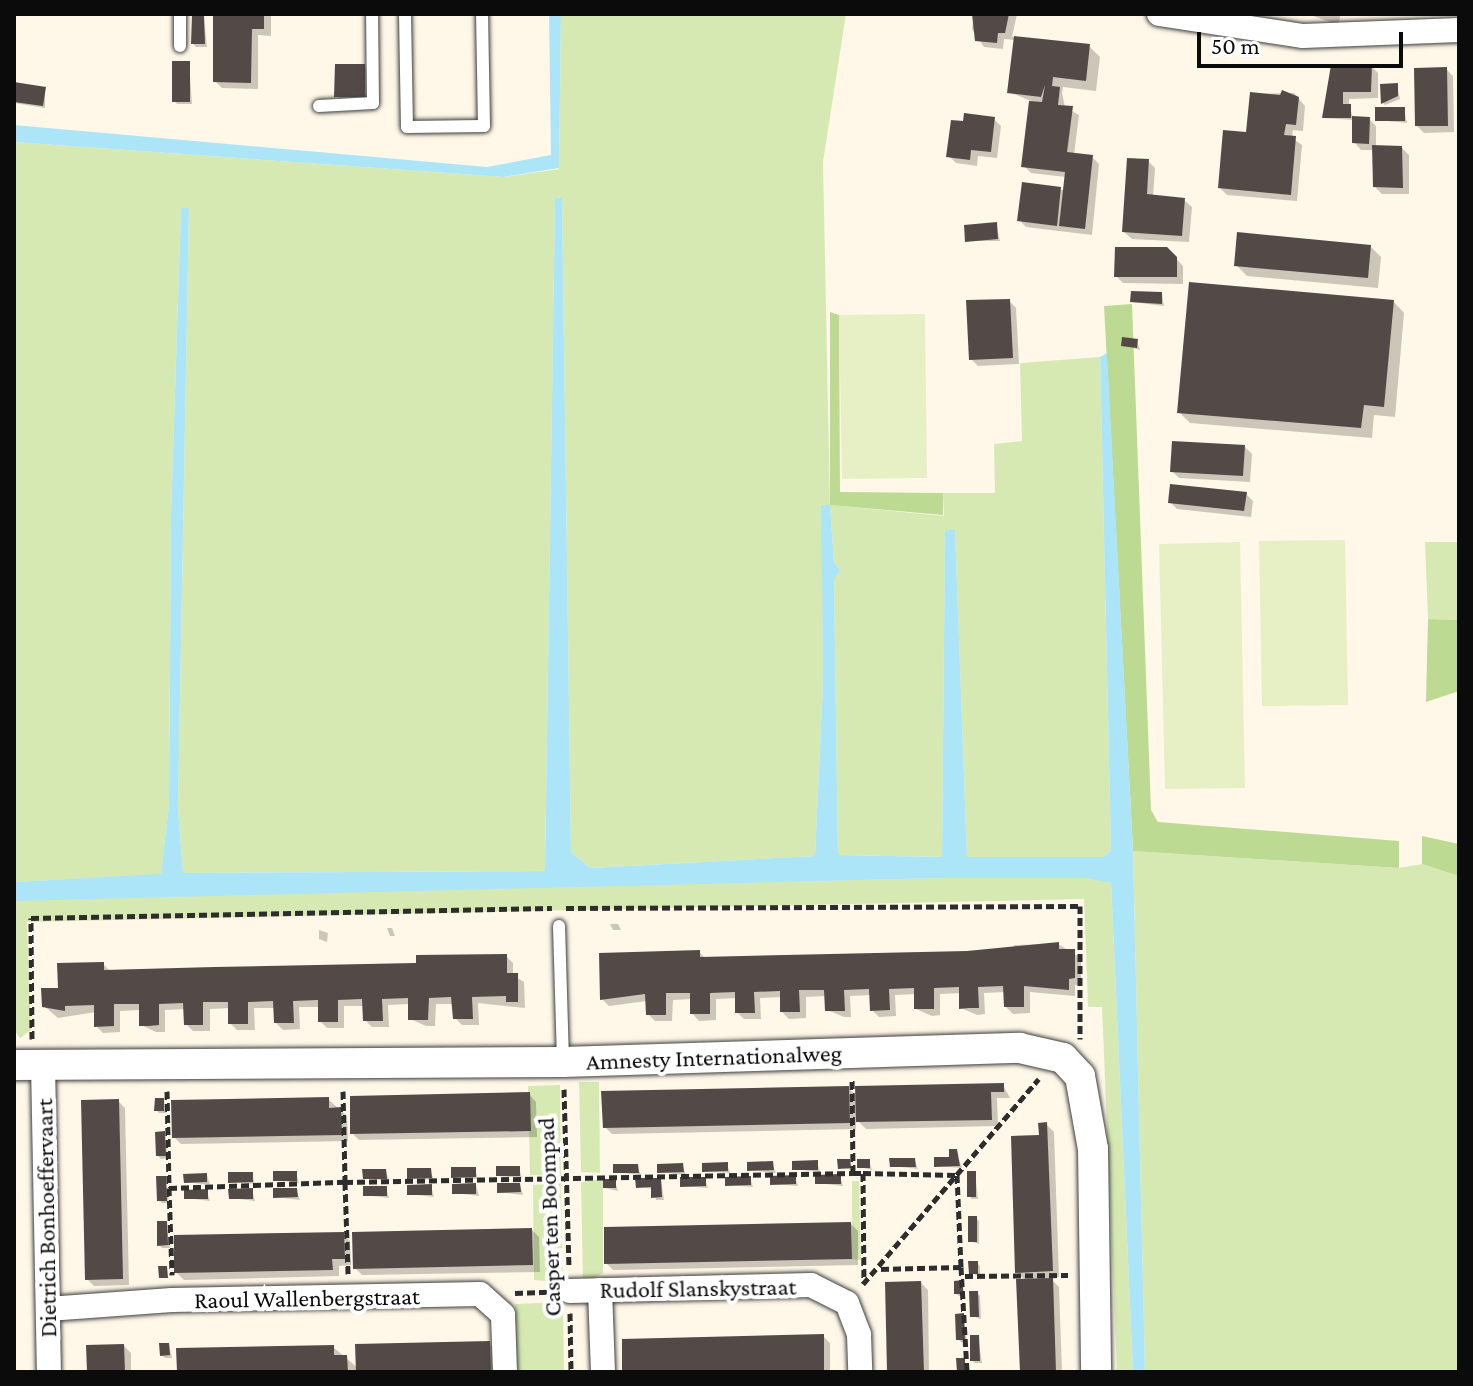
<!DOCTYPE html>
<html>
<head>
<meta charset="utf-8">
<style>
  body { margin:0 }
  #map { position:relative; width:1473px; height:1386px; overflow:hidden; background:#fff8e8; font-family:"Crimson Pro",serif }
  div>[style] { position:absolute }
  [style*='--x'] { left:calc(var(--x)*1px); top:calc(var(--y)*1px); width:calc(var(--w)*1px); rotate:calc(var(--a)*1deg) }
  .green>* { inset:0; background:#d6e9b2 }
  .forest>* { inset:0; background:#bcda91 }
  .pitch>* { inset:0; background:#e7f0c4 }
  .water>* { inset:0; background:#ace5f7 }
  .shadow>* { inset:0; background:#0003 }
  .building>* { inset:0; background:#534a47 }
  .path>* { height:5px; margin-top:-2.5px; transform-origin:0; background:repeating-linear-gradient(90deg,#2d2d2d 0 8px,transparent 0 12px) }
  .roads { filter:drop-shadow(0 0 2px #3e3e3e) drop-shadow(0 0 2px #3e3e3e) }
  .service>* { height:12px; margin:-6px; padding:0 6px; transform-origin:6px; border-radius:6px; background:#fff }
  .minor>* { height:24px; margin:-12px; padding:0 12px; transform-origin:12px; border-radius:12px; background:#fff }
  .tertiary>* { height:30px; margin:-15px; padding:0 15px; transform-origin:15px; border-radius:15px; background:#fff }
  span { translate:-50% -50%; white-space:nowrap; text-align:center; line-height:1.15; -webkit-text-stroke:8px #fff; paint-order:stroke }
  .street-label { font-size:24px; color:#0b0b0b }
  .frame { position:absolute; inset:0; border:16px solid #0b0b0b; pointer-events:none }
  .scale { position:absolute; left:1197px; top:32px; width:206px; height:36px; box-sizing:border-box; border:4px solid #0b0b0b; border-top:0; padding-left:10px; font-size:24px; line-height:28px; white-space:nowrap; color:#0b0b0b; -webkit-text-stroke:6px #fff; paint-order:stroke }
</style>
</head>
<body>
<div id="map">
  <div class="green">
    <div style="clip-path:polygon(561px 14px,846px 14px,823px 162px,830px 505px,944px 516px,943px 493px,995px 493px,994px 444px,1022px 441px,1020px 363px,1100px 357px,1111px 851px,1103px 857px,967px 857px,955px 530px,945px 532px,942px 857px,838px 855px,834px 578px,840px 570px,834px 562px,830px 505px,822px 505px,823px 682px,815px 856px,590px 868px,571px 852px,562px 198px,555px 197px,545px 871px,183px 873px,178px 808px,189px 209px,181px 208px,171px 514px,169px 804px,161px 875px,14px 882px,14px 142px,504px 177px,559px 169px)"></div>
    <div style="clip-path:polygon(1425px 542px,1459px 542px,1459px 620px,1428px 619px)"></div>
    <div style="clip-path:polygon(1133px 851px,1399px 868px,1422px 864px,1459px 876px,1459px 1372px,1145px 1372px)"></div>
    <div style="clip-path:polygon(942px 878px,1101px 878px,1111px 883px,1133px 1372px,1117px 1372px,1102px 1007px,1088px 1007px,1084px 899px,27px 922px,31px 1030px,20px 1038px,14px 1030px,15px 898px)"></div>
    <div style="clip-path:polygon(579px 1082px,599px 1082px,600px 1173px,581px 1172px)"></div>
    <div style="clip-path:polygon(560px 1085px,561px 1176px,530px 1175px,528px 1086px)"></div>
    <div style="clip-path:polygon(603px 1179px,603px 1273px,583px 1283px,581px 1182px)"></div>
    <div style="clip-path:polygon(852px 1181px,859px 1181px,861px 1260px,852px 1259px)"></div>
    <div style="clip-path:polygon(561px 1183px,563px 1282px,534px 1280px,533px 1185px)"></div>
    <div style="clip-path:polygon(563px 1302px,564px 1372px,518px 1372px,515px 1304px)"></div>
  </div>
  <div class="forest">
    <div style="clip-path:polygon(1132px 304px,1151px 810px,1158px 822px,1399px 841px,1399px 868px,1133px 851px,1104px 306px)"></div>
    <div style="clip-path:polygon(830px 312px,839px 315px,840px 492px,943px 493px,943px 515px,830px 505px)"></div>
    <div style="clip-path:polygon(1428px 619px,1459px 620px,1459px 691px,1426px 702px)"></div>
    <div style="clip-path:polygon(1422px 836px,1459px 844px,1459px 876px,1422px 864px)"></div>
  </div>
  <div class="pitch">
    <div style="clip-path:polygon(925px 314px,927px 478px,842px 479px,839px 315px)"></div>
    <div style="clip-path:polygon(1345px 540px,1348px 705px,1262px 706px,1259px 541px)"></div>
    <div style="clip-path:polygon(1240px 542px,1245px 788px,1165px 789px,1159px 544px)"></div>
  </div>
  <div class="water">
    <div style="clip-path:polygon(549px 14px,561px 14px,559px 168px,504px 177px,14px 142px,14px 125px,487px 167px,551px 155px)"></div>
    <div style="clip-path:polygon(555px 197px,562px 198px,571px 852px,590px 868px,815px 856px,823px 682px,821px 505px,830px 505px,834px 562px,840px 570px,834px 579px,838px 855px,942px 857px,945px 531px,955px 529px,967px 857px,1103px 857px,1111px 851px,1100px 357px,1107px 353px,1133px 851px,1145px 1372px,1133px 1372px,1111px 883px,1086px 878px,942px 878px,14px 901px,14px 882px,161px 874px,169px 804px,171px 514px,181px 208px,189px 208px,178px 808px,183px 873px,545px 871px)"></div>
  </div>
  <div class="shadow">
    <div style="clip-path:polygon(216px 14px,271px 14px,271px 36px,258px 35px,258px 89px,222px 88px,215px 81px)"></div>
    <div style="clip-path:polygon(974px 14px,1017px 14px,1012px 37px,1089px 46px,1100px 57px,1096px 91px,1063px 87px,1062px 93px,1065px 107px,1079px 115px,1074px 155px,1092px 157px,1099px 164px,1092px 235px,1026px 227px,1019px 220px,1024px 185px,1064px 190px,1066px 177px,1031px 173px,1024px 166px,1031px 101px,1009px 92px,1015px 40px,1004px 39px,1003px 49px,984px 47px,972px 29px)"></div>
    <div style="clip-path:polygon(1308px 14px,1341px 14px,1338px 25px)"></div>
    <div style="clip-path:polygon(204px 18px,207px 47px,196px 47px,193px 44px)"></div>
    <div style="clip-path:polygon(189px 63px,192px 104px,177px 104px,174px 101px)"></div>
    <div style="clip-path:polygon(364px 66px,371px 73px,371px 103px,344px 103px,336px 96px)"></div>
    <div style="clip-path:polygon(1371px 66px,1378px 73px,1378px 98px,1349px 99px,1349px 104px,1353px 118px,1369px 119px,1376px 126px,1376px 147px,1402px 148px,1409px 155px,1409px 194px,1382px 194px,1375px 187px,1374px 150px,1361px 150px,1354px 142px,1354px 120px,1324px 118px,1324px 106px,1333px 106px,1329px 102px)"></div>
    <div style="clip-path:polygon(1446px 69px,1453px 76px,1454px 132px,1424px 133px,1417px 126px)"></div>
    <div style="clip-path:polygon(14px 84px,45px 89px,45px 108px,14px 103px)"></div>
    <div style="clip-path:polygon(1397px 85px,1400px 99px,1385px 105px,1383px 103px)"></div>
    <div style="clip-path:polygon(1294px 93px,1305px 106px,1303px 131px,1293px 130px,1292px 138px,1302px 145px,1297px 201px,1227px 195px,1220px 188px,1248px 134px,1252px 94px)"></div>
    <div style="clip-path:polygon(1404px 109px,1407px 123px,1377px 120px)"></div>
    <div style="clip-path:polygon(994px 119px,1001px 126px,997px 158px,978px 156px,977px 166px,956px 163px,949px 156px)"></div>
    <div style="clip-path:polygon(1148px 161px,1155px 168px,1153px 197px,1184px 200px,1192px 207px,1189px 242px,1132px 239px,1124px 232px)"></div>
    <div style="clip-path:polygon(996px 224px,1000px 241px,967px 241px)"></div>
    <div style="clip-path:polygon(1370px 246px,1381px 257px,1378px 288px,1247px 276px,1236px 265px)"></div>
    <div style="clip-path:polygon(1167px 249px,1183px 266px,1183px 284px,1123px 283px,1116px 276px)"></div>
    <div style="clip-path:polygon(1162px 294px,1164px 306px,1132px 302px)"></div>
    <div style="clip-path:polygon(1009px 301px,1016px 308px,1019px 364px,978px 366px,971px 359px)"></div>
    <div style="clip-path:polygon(1394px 302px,1404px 313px,1395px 417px,1374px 415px,1372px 438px,1190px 423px,1179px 412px)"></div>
    <div style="clip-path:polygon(1137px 341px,1140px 350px,1123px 345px)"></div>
    <div style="clip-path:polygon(1245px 447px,1252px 454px,1250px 482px,1179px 478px,1172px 471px)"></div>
    <div style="clip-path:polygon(1246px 494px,1253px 501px,1251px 517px,1177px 509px,1170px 502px)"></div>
    <div style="clip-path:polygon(610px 924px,618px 924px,621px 930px,613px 930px)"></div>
    <div style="clip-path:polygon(387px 928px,392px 928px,395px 936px,390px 936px)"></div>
    <div style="clip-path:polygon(319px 930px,328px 933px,327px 942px,319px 939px)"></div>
    <div style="clip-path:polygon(1058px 944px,1081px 958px,1081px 985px,1075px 985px,1075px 996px,1030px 992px,1030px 1013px,1013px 1014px,1006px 1007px,1006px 992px,984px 993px,985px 1014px,977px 1015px,961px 1008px,961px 993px,940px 994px,940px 1015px,932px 1016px,916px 1009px,916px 994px,895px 995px,896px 1016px,879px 1017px,872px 1010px,871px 995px,850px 996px,851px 1017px,844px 1017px,827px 1010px,827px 996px,806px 997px,806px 1018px,789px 1019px,782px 1012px,782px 997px,760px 998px,761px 1019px,744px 1019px,737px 1012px,737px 998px,716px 999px,716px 1020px,699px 1021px,692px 1013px,692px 999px,673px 1000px,672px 1021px,655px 1021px,648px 1014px,647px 1001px,609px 1006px,602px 999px,699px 952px,706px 959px,1015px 952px,1014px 945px)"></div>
    <div style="clip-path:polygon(506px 956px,513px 963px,513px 975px,524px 982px,525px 1008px,478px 1003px,479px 1025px,462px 1025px,455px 1018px,454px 1004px,436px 1004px,435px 1026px,426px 1026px,410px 1019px,410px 1004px,388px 1005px,389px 1027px,372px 1027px,365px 1020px,365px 1006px,344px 1006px,344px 1028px,327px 1028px,320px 1021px,320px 1007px,299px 1007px,300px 1029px,283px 1030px,276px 1023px,275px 1008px,254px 1008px,255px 1030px,237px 1030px,230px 1023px,230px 1008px,210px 1009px,210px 1031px,193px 1031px,186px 1024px,186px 1009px,165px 1010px,165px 1032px,156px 1032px,141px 1025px,141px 1010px,120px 1011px,120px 1032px,103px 1033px,96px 1026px,96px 1012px,58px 1018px,44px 1006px,103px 964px,110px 971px,418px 965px)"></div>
    <div style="clip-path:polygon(1003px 1085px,1010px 1098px,997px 1098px,998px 1126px,866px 1129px,856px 1119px,856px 1129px,612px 1134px,605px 1127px,848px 1088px,858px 1097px)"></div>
    <div style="clip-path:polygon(529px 1094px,536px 1102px,537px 1137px,359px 1140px,352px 1133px)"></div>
    <div style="clip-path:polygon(328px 1099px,347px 1116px,348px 1141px,181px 1144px,174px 1137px)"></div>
    <div style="clip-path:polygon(164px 1100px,166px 1113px,159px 1113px,156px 1110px)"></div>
    <div style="clip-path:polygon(118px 1101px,125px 1108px,129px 1285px,94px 1286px,87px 1279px)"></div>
    <div style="clip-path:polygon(1047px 1125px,1054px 1132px,1059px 1277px,1050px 1278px,1059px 1287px,1062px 1372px,1021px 1372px,1026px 1281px,1017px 1272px)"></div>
    <div style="clip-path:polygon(164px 1133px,168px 1158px,161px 1159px,158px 1156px)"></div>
    <div style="clip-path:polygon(956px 1151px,962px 1168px,936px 1166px,951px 1159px)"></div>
    <div style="clip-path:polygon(914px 1160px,918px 1169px,892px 1166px)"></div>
    <div style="clip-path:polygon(850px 1161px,853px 1170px,840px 1168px)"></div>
    <div style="clip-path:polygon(869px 1161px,872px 1170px,859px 1167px)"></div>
    <div style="clip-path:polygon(817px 1162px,820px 1172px,794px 1169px)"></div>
    <div style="clip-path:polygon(772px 1163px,776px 1173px,749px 1170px)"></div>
    <div style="clip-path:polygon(727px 1164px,730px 1173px,704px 1171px)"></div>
    <div style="clip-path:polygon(682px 1165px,686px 1175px,659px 1172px)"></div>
    <div style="clip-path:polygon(637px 1166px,641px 1175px,615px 1172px)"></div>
    <div style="clip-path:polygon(519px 1168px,522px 1178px,498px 1176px)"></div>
    <div style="clip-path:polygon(475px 1169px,478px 1179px,453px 1177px)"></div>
    <div style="clip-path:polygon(430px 1170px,434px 1180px,409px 1178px)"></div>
    <div style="clip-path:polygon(386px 1171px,389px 1181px,365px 1178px)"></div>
    <div style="clip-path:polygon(296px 1173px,299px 1183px,275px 1180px)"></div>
    <div style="clip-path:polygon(975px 1173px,978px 1199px,972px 1199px,969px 1196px)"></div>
    <div style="clip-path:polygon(252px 1174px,255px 1184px,230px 1182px)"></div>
    <div style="clip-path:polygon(207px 1175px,210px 1185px,186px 1182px)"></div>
    <div style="clip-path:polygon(840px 1176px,843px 1186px,817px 1183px)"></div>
    <div style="clip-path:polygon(795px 1177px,798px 1186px,772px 1184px)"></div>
    <div style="clip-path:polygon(165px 1178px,169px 1203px,162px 1203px,159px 1200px)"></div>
    <div style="clip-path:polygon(750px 1178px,753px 1187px,727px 1185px)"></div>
    <div style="clip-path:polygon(705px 1179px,708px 1188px,682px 1186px)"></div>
    <div style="clip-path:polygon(661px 1180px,664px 1200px,656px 1200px,653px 1189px,638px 1187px)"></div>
    <div style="clip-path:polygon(615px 1181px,618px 1191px,605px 1188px)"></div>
    <div style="clip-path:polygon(476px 1185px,479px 1196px,454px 1193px)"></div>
    <div style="clip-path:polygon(520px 1185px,523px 1195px,499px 1192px)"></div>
    <div style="clip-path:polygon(431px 1186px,434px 1197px,409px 1194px)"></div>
    <div style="clip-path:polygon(386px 1188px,389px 1198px,365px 1195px)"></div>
    <div style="clip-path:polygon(252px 1190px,255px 1201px,231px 1198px)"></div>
    <div style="clip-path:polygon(296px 1190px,300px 1200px,275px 1197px)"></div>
    <div style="clip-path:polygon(207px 1192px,210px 1201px,186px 1198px)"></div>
    <div style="clip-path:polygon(976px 1218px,979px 1221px,979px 1244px,970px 1241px)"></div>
    <div style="clip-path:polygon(166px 1223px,170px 1248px,162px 1248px,159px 1245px)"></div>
    <div style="clip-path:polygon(851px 1224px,858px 1231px,858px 1265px,613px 1270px,606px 1263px)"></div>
    <div style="clip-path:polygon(532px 1230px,539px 1237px,540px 1272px,362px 1275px,355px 1268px)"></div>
    <div style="clip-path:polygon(343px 1234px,350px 1241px,351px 1265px,339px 1266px,339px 1276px,184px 1280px,176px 1272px)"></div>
    <div style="clip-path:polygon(977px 1263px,980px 1266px,980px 1276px,971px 1273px)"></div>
    <div style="clip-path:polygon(921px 1283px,928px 1290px,929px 1372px,889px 1372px)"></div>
    <div style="clip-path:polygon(962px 1283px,965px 1296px,959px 1296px,956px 1293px)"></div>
    <div style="clip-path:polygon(977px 1293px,980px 1296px,981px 1319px,972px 1316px)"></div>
    <div style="clip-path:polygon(963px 1315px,967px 1342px,961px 1342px,958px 1339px)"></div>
    <div style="clip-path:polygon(823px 1336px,830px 1343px,830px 1372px,624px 1372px,624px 1341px)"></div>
    <div style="clip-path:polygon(978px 1337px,982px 1363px,975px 1363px,972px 1360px)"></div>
    <div style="clip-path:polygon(489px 1343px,496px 1350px,497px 1372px,179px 1372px,333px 1347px,358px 1368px)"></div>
    <div style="clip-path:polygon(169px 1345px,172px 1358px,165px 1358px,162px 1355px)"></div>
    <div style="clip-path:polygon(124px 1346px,131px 1353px,131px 1372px,89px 1372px)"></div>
  </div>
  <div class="building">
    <div style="clip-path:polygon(213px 14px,264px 14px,264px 29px,252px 29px,251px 83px,213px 82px)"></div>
    <div style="clip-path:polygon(972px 14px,1009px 14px,1005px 33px,998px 33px,997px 43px,975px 41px)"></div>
    <div style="clip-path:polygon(192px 16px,204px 16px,205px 44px,191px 44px)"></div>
    <div style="clip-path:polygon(1014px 36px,1090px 44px,1086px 81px,1053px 77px,1052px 86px,1060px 87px,1058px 105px,1073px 106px,1067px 152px,1093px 155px,1085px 229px,1059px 226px,1065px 172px,1021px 167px,1029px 101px,1042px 102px,1045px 85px,1041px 97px,1007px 93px)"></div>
    <div style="clip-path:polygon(172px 61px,190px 61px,190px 102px,172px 102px)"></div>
    <div style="clip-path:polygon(335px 64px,365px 64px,365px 97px,334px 97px)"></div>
    <div style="clip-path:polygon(1372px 64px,1371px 92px,1343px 92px,1343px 104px,1351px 104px,1351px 118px,1322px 118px,1331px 65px)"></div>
    <div style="clip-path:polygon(1447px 67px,1448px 126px,1415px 126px,1414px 68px)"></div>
    <div style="clip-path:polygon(14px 82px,46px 87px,43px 106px,14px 102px)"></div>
    <div style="clip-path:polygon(1398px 83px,1398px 96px,1381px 104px,1380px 84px)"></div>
    <div style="clip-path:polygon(1282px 90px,1299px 97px,1296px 125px,1286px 124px,1284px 135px,1296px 136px,1291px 195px,1218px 188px,1223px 130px,1246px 132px,1250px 92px,1280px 95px)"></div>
    <div style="clip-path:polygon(1375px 107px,1405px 107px,1405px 121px,1375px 121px)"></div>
    <div style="clip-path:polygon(964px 113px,995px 117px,991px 152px,971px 150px,970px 160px,946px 157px,951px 120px,963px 121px)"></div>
    <div style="clip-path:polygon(1352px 116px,1370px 117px,1369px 144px,1352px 143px)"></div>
    <div style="clip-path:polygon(1372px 145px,1402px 146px,1403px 188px,1373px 187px)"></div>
    <div style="clip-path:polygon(1127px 158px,1149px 159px,1147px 194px,1185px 198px,1182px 236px,1122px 232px)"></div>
    <div style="clip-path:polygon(1022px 182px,1061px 187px,1057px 226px,1017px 221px)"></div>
    <div style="clip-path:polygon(997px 222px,998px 239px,965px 242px,964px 225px)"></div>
    <div style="clip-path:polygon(1237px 232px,1371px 245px,1368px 278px,1234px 266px)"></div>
    <div style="clip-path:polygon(1115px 247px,1167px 247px,1177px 257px,1177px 277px,1114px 277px)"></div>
    <div style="clip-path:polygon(1189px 282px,1394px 300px,1384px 407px,1364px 405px,1361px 428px,1177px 413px)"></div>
    <div style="clip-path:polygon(1131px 291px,1162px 292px,1162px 304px,1130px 302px)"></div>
    <div style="clip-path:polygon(1010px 299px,1013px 358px,969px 360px,966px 300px)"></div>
    <div style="clip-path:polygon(1122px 337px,1138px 339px,1137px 348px,1121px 346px)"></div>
    <div style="clip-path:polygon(1172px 441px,1245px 445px,1243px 476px,1170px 472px)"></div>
    <div style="clip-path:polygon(1170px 484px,1247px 492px,1244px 511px,1168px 503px)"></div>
    <div style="clip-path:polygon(1059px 942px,1059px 949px,1075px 949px,1075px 978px,1069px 979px,1069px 990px,1024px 986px,1024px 1007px,1004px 1007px,1003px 986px,978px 987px,979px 1008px,969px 1008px,959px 1009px,959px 987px,934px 988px,934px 1009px,914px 1009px,914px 988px,889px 989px,890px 1010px,870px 1011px,869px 989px,844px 990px,845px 1011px,825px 1011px,824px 990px,799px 990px,800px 1012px,780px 1012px,780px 991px,754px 992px,755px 1013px,735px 1013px,735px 992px,710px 993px,710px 1014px,690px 1014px,690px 993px,666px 993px,666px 1015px,646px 1015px,645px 994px,600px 1000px,599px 953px,700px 950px,700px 957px,967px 951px)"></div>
    <div style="clip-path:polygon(507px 954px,507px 973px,518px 973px,518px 1002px,506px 1002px,506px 996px,472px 997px,473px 1019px,453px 1019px,451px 997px,429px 998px,428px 1020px,408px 1020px,408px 998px,382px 999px,383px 1021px,363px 1021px,362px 999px,338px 1000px,338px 1022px,318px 1022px,318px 1000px,293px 1001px,294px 1023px,274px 1023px,273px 1001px,248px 1002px,248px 1024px,228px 1024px,228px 1002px,203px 1002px,203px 1025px,184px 1025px,183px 1003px,159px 1004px,159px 1025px,149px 1026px,139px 1026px,139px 1004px,114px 1004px,114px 1026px,94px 1027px,94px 1005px,65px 1006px,65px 1011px,42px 1007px,41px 988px,58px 988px,57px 963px,104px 962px,104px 970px,214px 967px,416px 963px,416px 955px)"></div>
    <div style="clip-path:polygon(1004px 1083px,1004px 1092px,991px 1092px,992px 1120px,856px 1122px,855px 1086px)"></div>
    <div style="clip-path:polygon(849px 1086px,850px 1123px,603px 1128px,601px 1091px)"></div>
    <div style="clip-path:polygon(530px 1092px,531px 1131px,350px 1134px,350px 1096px)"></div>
    <div style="clip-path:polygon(329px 1097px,329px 1108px,341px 1107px,342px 1135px,172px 1138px,171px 1100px)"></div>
    <div style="clip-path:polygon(155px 1098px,164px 1098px,164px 1111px,154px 1111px)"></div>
    <div style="clip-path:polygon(119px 1099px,123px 1279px,85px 1280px,81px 1100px)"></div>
    <div style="clip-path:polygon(1047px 1122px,1053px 1271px,1015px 1273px,1011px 1136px,1039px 1135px,1038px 1123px)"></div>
    <div style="clip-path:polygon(165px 1131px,166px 1156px,156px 1156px,155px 1132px)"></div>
    <div style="clip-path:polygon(949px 1149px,957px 1149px,960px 1166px,934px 1167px,934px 1157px,949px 1157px)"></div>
    <div style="clip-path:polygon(889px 1158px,915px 1158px,916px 1167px,890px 1167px)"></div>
    <div style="clip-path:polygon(837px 1159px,850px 1159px,851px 1168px,838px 1169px)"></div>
    <div style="clip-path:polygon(857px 1159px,870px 1159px,870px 1168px,857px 1168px)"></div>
    <div style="clip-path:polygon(818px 1160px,818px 1170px,792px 1170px,792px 1161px)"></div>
    <div style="clip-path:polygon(773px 1161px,774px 1170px,747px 1171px,747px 1162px)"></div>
    <div style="clip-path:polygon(728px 1162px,728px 1171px,702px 1172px,702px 1163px)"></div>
    <div style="clip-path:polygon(683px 1163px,684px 1172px,657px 1173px,657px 1164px)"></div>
    <div style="clip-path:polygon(613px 1164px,638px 1164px,639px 1173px,613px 1173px)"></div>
    <div style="clip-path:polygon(496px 1166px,520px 1166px,520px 1176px,496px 1176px)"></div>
    <div style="clip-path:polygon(451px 1167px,476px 1167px,476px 1177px,451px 1178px)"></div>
    <div style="clip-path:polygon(407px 1168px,431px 1168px,432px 1178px,407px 1179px)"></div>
    <div style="clip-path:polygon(362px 1169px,386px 1169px,387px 1179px,363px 1179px)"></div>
    <div style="clip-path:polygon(273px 1171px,297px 1171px,297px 1181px,273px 1181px)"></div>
    <div style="clip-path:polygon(967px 1171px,976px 1171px,976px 1197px,967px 1197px)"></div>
    <div style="clip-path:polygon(228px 1172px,253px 1172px,253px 1182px,228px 1183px)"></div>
    <div style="clip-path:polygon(207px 1173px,207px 1182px,184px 1183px,183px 1174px)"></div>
    <div style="clip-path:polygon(841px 1174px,841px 1184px,815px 1184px,815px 1175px)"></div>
    <div style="clip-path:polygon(796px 1175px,796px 1184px,770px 1185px,770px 1176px)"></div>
    <div style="clip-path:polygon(156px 1176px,166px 1176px,167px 1201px,157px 1201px)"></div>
    <div style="clip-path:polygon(751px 1176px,751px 1185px,725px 1186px,725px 1177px)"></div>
    <div style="clip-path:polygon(680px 1177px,706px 1177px,706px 1186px,680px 1187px)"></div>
    <div style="clip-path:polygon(635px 1178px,661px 1178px,662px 1197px,651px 1198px,651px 1187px,636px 1188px)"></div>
    <div style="clip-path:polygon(603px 1179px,616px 1179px,616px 1188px,603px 1188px)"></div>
    <div style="clip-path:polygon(476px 1183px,476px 1194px,452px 1194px,452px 1184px)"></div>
    <div style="clip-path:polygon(497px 1183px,520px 1183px,521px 1192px,497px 1193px)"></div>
    <div style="clip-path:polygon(432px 1184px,432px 1195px,407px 1195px,407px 1185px)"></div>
    <div style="clip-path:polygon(363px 1186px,387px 1186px,387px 1196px,363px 1196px)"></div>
    <div style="clip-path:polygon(253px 1188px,253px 1199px,229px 1199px,228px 1189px)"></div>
    <div style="clip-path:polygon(273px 1188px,297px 1188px,298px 1197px,273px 1198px)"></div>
    <div style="clip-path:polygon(208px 1189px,208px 1199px,184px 1199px,184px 1190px)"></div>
    <div style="clip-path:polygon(968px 1216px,977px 1216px,977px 1242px,968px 1242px)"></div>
    <div style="clip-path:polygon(157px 1221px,167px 1221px,168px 1245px,157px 1246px)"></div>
    <div style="clip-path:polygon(851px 1222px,852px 1259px,604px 1264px,604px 1227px)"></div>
    <div style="clip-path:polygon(532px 1228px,533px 1265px,353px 1269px,352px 1232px)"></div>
    <div style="clip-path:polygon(344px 1232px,345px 1259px,332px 1259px,333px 1270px,174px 1273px,174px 1235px)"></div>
    <div style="clip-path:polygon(968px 1261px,978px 1261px,978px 1274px,969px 1274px)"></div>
    <div style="clip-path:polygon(158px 1266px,167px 1266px,168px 1278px,159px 1278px)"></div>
    <div style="clip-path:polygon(1053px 1278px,1056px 1372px,1020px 1372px,1016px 1279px)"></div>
    <div style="clip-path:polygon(963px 1280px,963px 1294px,954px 1294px,954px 1281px)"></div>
    <div style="clip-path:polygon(921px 1281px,924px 1372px,887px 1372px,885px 1282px)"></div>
    <div style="clip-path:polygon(969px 1291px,978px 1291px,979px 1317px,970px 1317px)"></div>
    <div style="clip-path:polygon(964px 1313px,965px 1340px,956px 1340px,955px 1314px)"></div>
    <div style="clip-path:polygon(824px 1334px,824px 1371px,622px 1372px,622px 1339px)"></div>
    <div style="clip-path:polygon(970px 1335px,979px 1335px,980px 1361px,970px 1361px)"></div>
    <div style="clip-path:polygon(490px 1341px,491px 1372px,356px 1372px,355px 1344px)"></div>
    <div style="clip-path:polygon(159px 1343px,169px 1343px,170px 1355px,160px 1356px)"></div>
    <div style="clip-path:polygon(124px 1344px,125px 1372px,87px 1372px,86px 1345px)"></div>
    <div style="clip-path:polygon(334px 1345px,334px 1355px,347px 1355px,348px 1372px,177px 1372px,176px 1348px)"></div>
    <div style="clip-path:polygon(956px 1358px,965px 1358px,965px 1372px,957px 1372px)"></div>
  </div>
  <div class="path">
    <div style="--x:566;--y:908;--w:514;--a:-0.22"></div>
    <div style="--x:1080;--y:906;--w:133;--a:90"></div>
    <div style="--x:32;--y:1039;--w:121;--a:-90.5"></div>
    <div style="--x:31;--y:918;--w:521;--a:-1.1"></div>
    <div style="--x:564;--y:1089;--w:178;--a:88.4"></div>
    <div style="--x:167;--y:1091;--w:97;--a:88.8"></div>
    <div style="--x:169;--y:1188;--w:176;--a:-2"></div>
    <div style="--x:345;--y:1182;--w:92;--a:88.1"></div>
    <div style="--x:343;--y:1091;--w:91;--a:88.7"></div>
    <div style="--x:345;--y:1182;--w:508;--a:-1.01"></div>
    <div style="--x:853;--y:1173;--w:95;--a:-90.6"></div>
    <div style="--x:853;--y:1173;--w:10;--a:0"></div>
    <div style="--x:863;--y:1173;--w:110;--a:89.5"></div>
    <div style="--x:863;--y:1173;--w:94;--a:1.2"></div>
    <div style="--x:957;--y:1175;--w:92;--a:87.5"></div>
    <div style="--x:961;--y:1267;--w:83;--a:178.6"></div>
    <div style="--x:169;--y:1188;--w:87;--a:88"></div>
    <div style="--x:961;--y:1267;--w:105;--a:86.7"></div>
    <div style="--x:965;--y:1276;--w:103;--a:-0.6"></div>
    <div style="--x:863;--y:1284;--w:270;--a:-49.4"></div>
    <div style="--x:515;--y:1293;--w:34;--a:-2"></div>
    <div style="--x:570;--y:1313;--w:59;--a:89"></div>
  </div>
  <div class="roads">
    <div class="service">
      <div style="--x:180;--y:14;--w:32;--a:90"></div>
      <div style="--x:405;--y:14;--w:113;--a:89"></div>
      <div style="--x:407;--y:127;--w:77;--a:-0.7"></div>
      <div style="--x:484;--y:126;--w:112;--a:-91"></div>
      <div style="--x:319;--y:106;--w:54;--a:-3.2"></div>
      <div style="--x:373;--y:103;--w:89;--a:-90.6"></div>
      <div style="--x:559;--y:926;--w:136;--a:88.3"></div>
    </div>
    <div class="minor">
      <div style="--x:1159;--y:14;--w:146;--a:8.7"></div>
      <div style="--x:1303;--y:36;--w:156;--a:-2.2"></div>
      <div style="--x:43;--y:1064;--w:308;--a:88.9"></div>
      <div style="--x:600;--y:1290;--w:82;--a:87.9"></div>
      <div style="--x:570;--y:1291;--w:241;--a:-1.4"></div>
      <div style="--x:811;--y:1285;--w:40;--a:26.6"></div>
      <div style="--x:847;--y:1303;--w:34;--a:69"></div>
      <div style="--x:859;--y:1335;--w:37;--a:88"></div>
      <div style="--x:48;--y:1309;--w:124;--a:-4.2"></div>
      <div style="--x:172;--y:1300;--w:308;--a:-1.1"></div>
      <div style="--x:480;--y:1294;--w:31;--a:42"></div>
      <div style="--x:503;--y:1315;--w:57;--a:88"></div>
    </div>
    <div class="tertiary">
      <div style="--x:14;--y:1065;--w:549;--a:-0.31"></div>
      <div style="--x:563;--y:1062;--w:457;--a:-1.8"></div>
      <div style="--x:1020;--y:1048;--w:44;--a:13.1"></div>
      <div style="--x:1063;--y:1058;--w:25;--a:47"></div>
      <div style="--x:1080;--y:1076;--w:74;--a:79.9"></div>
      <div style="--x:1093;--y:1149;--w:223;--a:89.2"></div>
    </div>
  </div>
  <div class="street-label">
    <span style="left:714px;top:1057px;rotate:-2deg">Amnesty Internationalweg</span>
    <span style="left:549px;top:1217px;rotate:-92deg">Casper ten Boompad</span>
    <span style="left:46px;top:1218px;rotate:-91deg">Dietrich Bonhoeffervaart</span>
    <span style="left:698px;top:1288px;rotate:-1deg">Rudolf Slanskystraat</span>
    <span style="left:307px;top:1298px;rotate:-1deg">Raoul Wallenbergstraat</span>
  </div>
  <div class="frame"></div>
  <div class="scale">50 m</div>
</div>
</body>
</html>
